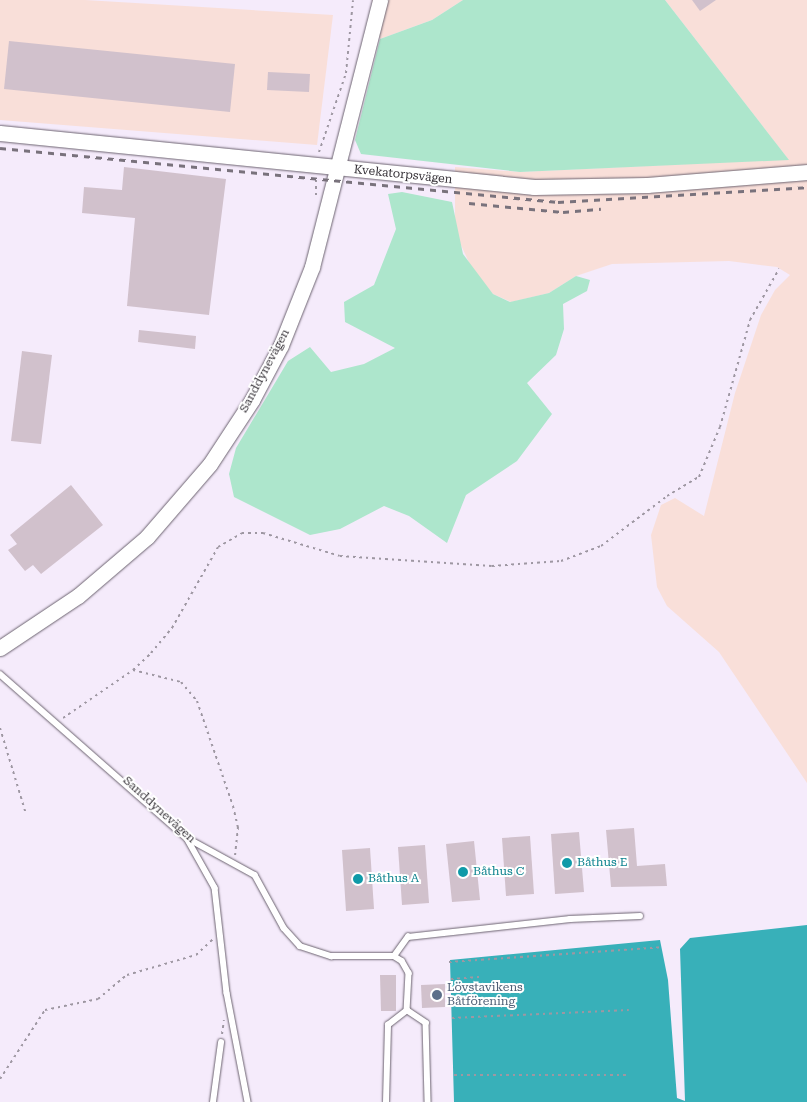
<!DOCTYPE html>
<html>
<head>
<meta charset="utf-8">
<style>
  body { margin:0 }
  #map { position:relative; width:807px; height:1102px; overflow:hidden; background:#f5ebfb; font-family:"Roboto Serif",serif }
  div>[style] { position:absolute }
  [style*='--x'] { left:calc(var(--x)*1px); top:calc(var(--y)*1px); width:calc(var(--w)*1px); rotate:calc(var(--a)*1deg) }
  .industrial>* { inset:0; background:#f9dfd9 }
  .green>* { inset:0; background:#ade6cc }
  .water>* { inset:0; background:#38b0b9 }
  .building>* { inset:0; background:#d1c1cc }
  .path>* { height:2px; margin-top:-1px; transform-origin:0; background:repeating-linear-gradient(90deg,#9e97a2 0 2.5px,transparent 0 6.5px) }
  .roads { filter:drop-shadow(0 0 1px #6c6370) drop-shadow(0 0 1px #6c6370) }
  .service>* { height:5.5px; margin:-2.75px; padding:0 2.75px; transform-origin:2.75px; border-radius:2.75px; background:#fff }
  .tertiary>* { height:15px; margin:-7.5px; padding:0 7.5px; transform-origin:7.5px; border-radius:7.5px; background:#fff }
  .rail>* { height:3px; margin-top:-1.5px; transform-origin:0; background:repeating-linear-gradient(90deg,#79727c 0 6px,transparent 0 12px) }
  .dots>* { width:14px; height:14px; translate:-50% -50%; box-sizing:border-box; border:2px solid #fff; border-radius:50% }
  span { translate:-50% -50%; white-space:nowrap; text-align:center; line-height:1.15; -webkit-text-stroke:4px #fff; paint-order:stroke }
  .street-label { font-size:12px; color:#343036 }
  .culture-label { font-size:12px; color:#0d838f }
  .left { translate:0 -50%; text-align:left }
  .service-label { font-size:12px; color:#4e5e75 }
</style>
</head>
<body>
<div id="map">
  <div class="industrial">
    <div style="clip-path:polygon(0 0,85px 0,333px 15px,317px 145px,0 120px)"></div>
    <div style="clip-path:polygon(372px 0,463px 0,432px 20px,380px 39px)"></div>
    <div style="clip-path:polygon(665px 0,807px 0,807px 783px,719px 652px,667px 606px,657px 587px,651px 535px,661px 505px,675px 498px,704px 516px,735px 393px,761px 315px,775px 290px,790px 275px,777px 267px,729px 261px,612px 264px,576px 276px,549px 293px,511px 302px,493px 294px,472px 269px,455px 232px,455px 167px,520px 172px,788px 159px)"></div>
  </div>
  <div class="green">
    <div style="clip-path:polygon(463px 0,665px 0,789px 160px,520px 172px,361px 154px,355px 140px,380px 39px,432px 20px)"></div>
    <div style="clip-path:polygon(402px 192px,452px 202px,463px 254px,493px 294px,510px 302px,549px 293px,576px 276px,590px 280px,587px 291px,563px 304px,564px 329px,556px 355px,527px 383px,552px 414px,517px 461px,466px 495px,447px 543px,409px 516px,384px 506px,340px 529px,310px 535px,234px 497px,229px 474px,236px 448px,288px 361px,310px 347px,331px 372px,364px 364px,395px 348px,345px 322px,344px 302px,374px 285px,396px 229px,388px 194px)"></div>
  </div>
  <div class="water">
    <div style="clip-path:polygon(807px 925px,807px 1102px,454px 1102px,450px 960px,660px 940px,668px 980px,677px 1098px,685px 1101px,680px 949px,690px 938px)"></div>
  </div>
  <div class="building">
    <div style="clip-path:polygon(692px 0,716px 0,700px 11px)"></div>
    <div style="clip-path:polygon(9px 41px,235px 64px,230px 112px,4px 89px)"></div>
    <div style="clip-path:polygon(268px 72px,310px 74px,309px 92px,267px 90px)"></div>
    <div style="clip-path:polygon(124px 167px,226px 179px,209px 315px,127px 306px,135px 218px,82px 213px,84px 187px,122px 190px)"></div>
    <div style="clip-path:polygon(139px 330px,196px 336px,195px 349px,138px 342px)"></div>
    <div style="clip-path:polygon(22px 351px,52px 355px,41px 444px,11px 441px)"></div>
    <div style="clip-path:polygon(71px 485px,103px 525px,41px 574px,33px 565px,25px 571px,8px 550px,17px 544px,10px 535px)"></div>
    <div style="clip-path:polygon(634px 828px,637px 866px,665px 864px,667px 886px,611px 887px,606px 830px)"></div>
    <div style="clip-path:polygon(579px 832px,584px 892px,555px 894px,551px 834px)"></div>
    <div style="clip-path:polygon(530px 836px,534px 894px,506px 896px,502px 838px)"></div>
    <div style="clip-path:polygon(474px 841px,480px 900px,452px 902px,446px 844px)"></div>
    <div style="clip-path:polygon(425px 845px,429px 903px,402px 905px,398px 847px)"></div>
    <div style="clip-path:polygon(370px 848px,374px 909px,346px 911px,342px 850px)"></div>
    <div style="clip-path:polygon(380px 975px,396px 975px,396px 1011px,381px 1011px)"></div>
    <div style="clip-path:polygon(445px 984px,445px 1007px,422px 1008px,421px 985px)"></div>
  </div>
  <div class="path">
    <div style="--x:319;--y:152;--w:83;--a:-71.1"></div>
    <div style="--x:346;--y:73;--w:73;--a:-84.5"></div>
    <div style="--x:316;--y:195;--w:18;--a:-90"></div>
    <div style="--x:133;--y:670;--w:49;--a:14"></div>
    <div style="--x:181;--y:682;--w:25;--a:50"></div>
    <div style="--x:197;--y:701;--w:111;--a:71.1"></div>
    <div style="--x:233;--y:806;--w:22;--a:77"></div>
    <div style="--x:238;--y:827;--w:29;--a:96"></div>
    <div style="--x:63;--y:718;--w:85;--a:-34.4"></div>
    <div style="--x:133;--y:670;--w:25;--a:-43"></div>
    <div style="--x:151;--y:653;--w:33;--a:-50"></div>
    <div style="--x:172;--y:628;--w:93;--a:-60.4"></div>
    <div style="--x:218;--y:547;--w:28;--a:-30"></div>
    <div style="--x:242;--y:533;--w:21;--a:0"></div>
    <div style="--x:263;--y:533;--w:80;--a:16.6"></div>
    <div style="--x:340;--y:556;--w:152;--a:3.8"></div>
    <div style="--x:492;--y:566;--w:69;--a:-4.1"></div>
    <div style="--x:561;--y:561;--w:43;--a:-20.6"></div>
    <div style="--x:601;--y:546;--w:83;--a:-37.1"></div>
    <div style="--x:667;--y:496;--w:37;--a:-31"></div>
    <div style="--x:699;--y:477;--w:54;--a:-67.2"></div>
    <div style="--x:720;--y:427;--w:111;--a:-74.3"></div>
    <div style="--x:750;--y:320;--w:59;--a:-60.4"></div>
    <div style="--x:0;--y:728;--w:87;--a:73.2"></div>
    <div style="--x:449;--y:962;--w:213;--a:-4"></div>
    <div style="--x:451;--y:979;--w:31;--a:-4"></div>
    <div style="--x:452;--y:1018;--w:177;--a:-2.6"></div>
    <div style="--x:222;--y:1034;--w:14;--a:-82"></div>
    <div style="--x:454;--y:1075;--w:176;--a:0"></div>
    <div style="--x:0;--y:1079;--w:82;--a:-56.9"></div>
    <div style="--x:45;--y:1010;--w:54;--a:-11.7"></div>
    <div style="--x:98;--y:999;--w:38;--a:-40"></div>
    <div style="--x:127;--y:975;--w:72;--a:-16.2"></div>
    <div style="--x:196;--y:955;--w:23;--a:-43"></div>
  </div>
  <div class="roads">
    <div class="service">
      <div style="--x:0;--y:674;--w:249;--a:41.3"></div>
      <div style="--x:187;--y:838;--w:77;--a:28.6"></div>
      <div style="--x:255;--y:875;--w:60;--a:61.3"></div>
      <div style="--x:284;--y:928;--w:24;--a:48"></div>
      <div style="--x:300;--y:946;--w:33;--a:18"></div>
      <div style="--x:331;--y:956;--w:63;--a:0"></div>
      <div style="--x:394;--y:956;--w:9;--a:32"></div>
      <div style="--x:402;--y:961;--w:14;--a:60"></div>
      <div style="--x:409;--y:973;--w:37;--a:93"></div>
      <div style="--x:188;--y:840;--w:55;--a:60.6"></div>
      <div style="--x:215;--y:888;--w:106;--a:83.5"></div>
      <div style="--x:227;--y:993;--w:111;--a:79.1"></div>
      <div style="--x:394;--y:956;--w:24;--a:-54"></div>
      <div style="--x:408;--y:937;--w:163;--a:-6.3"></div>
      <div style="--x:570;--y:919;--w:70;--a:-2.5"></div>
      <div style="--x:213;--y:1102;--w:60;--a:-82.3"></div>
      <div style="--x:386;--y:1102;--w:77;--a:-88.5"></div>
      <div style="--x:388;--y:1025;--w:24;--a:-38"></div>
      <div style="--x:407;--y:1010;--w:23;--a:34"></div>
      <div style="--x:426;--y:1023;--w:79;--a:88.5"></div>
    </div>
    <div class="tertiary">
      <div style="--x:0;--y:133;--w:537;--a:5.77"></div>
      <div style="--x:534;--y:187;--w:113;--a:-1"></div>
      <div style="--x:647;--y:185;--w:161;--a:-4.6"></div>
      <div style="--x:0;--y:648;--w:94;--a:-33.7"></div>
      <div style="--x:78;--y:596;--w:91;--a:-40.5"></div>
      <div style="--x:147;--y:537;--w:96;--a:-49.2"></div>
      <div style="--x:210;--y:464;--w:77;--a:-56.7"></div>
      <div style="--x:252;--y:400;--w:62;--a:-62.2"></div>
      <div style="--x:281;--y:345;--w:84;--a:-68.3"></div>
      <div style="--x:312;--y:267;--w:276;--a:-75.7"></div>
    </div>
  </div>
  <div class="rail">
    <div style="--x:0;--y:148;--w:561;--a:5.53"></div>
    <div style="--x:558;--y:202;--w:249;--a:-3.4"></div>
    <div style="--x:469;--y:203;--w:94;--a:5.5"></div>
    <div style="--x:563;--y:212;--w:38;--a:-5"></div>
  </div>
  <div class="dots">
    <div style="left:567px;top:863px;background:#0f9aa8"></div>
    <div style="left:463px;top:872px;background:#0f9aa8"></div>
    <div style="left:358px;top:879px;background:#0f9aa8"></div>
    <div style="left:437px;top:995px;background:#5c6f8a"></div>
  </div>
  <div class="street-label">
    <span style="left:403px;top:175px;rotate:6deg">Kvekatorpsvägen</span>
    <span style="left:265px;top:371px;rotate:-62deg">Sanddynevägen</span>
    <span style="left:159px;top:810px;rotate:42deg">Sanddynevägen</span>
  </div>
  <div class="culture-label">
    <span class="left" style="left:577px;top:863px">Båthus E</span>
    <span class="left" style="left:473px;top:872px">Båthus C</span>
    <span class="left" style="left:368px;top:879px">Båthus A</span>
  </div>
  <div class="service-label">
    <span class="left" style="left:447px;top:995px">Lövstavikens<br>Båtförening</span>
  </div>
</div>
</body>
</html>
